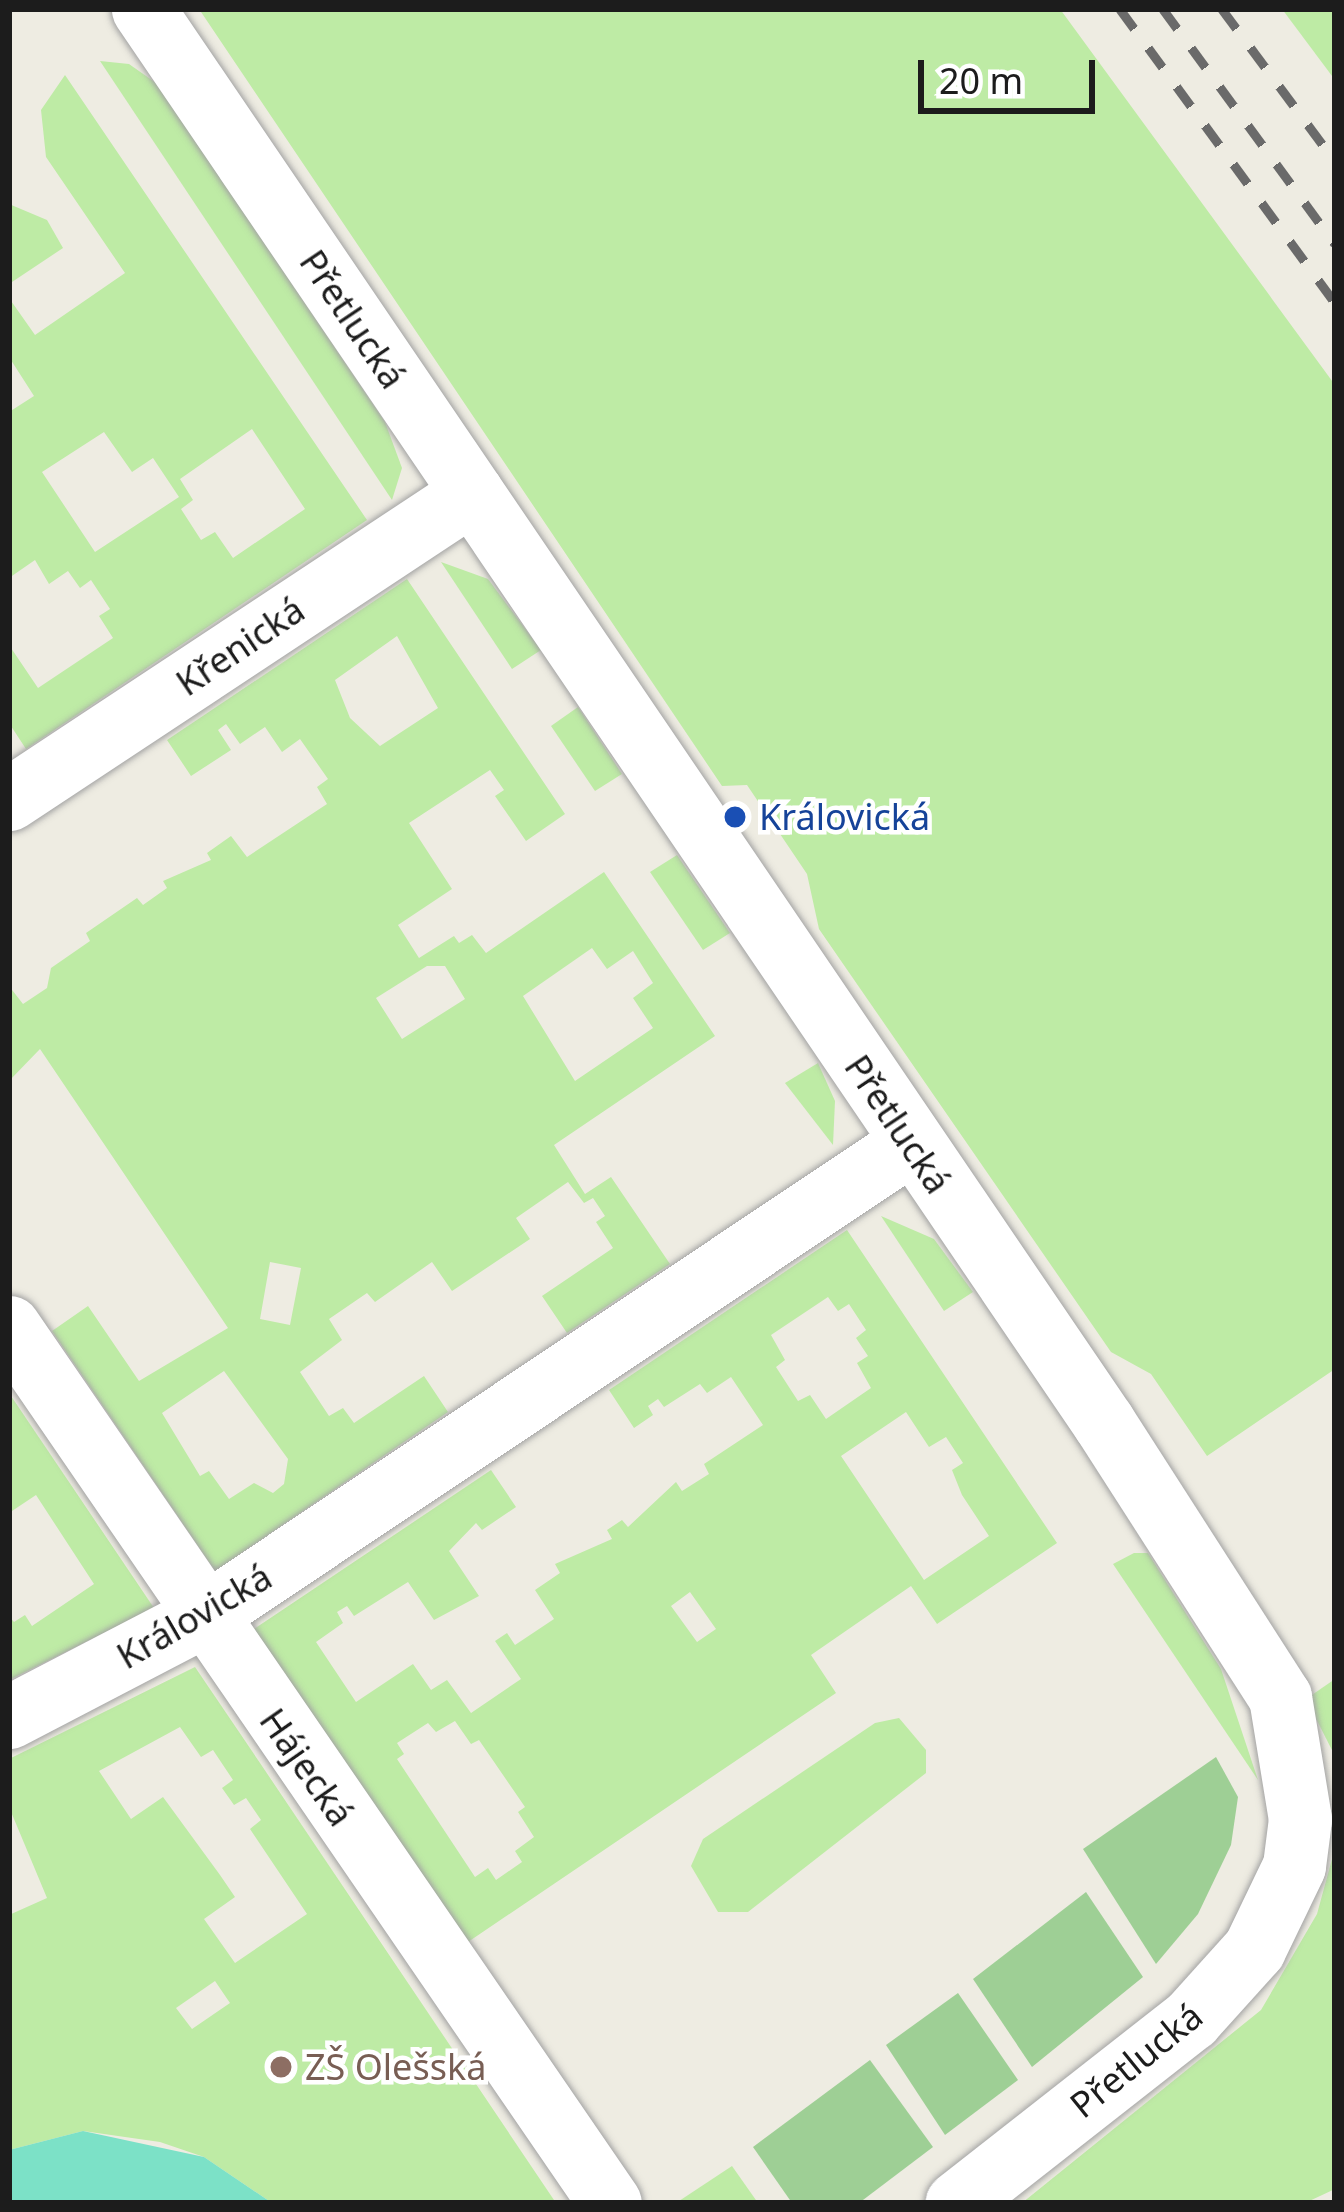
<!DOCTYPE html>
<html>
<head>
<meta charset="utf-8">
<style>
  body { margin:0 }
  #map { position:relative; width:1344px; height:2212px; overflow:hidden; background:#eeece2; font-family:"Noto Sans",sans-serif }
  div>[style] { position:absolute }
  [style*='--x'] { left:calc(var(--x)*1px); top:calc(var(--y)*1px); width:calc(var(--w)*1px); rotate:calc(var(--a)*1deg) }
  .grass>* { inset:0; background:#beeba5 }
  .forest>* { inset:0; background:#9ecf95 }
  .pitch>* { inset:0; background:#7ce1c7 }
  .roads { filter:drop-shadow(0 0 3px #a3a3a3) drop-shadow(0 0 3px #a3a3a3) }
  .minor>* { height:63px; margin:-31.5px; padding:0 31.5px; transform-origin:31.5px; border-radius:31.5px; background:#fff }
  .rail>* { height:9px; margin-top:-4.5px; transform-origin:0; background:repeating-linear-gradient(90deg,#6a6a6a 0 24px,transparent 0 48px) }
  .dots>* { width:33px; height:33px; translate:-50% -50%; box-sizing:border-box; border:6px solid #fff; border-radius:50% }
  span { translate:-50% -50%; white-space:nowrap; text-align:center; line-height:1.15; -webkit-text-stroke:9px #fff; paint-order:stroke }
  .street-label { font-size:36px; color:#1c1c1c }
  .transit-label { font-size:36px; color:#164399 }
  .left { translate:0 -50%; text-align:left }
  .education-label { font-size:36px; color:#785e54 }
  .frame { position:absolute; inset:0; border:12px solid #1c1c1c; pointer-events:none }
  .scale { position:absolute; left:918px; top:60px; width:177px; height:54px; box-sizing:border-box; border:6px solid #1c1c1c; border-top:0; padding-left:15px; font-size:36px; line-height:42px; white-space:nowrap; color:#1c1c1c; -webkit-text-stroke:9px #fff; paint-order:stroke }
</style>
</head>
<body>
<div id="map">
  <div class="grass">
    <div style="clip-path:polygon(199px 9px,1060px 9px,1335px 385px,1335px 1369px,1207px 1456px,1151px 1374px,1111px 1352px,819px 929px,807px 874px,747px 785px,722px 786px)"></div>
    <div style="clip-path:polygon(1282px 9px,1335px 9px,1335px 80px)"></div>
    <div style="clip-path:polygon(100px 61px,129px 64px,156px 83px,385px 422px,402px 468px,392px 500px)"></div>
    <div style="clip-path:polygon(evenodd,65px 75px,367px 520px,26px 749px,9px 723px,9px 645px,38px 688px,113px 638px,99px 616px,110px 609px,91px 580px,80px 588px,68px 571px,49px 584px,35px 560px,9px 578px,9px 412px,34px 396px,9px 357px,9px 298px,35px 335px,125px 273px,46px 157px,41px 110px,65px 75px,252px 429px,305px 509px,233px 558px,215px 532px,201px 540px,181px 509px,193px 500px,180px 479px,252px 429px,65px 75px,104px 432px,132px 472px,153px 458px,179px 497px,95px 552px,42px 472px,104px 432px)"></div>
    <div style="clip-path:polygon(9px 204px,47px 220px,63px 248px,9px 284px)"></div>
    <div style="clip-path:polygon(441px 562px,488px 579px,541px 650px,512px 669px)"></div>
    <div style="clip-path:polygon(evenodd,407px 579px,565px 814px,526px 841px,495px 796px,504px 790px,490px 770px,409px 823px,452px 889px,398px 925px,419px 958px,454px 936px,459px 943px,472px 935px,486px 953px,604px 872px,715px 1036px,554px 1145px,585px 1194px,611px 1177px,670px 1264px,567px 1333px,542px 1296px,613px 1248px,596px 1222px,605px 1216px,593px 1198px,584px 1203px,568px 1182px,516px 1218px,530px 1239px,452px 1291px,432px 1262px,375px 1302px,367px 1293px,329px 1319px,342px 1340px,300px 1372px,329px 1416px,343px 1408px,354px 1423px,424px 1376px,448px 1412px,215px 1571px,52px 1331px,88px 1306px,139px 1381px,228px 1328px,40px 1049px,9px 1081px,9px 986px,23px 1004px,47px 988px,51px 968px,90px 941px,86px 933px,137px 898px,143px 905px,167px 888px,163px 881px,211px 860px,207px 853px,231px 836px,247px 857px,327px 804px,317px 787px,328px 779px,300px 739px,282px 752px,265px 727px,240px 744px,226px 724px,218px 730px,231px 750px,191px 776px,167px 740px,407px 579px,397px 636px,438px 708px,380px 746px,350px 718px,335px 680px,397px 636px,407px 579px,592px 948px,607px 969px,633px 951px,653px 983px,633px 998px,653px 1028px,575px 1081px,523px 996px,592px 948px,407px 579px,427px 966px,445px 966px,465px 999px,402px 1039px,376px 998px,427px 966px,407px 579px,270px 1262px,301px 1268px,290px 1325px,260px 1319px,270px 1262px,407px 579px,224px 1371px,288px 1459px,284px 1484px,273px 1493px,254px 1483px,229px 1499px,209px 1471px,200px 1476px,162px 1413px,224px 1371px)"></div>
    <div style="clip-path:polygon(578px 707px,622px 774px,595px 791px,551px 726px)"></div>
    <div style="clip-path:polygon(677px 855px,730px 933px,703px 950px,650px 872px)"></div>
    <div style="clip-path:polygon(818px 1063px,835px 1101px,833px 1145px,785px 1083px)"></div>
    <div style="clip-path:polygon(881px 1216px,934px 1239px,973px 1292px,944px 1311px)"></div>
    <div style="clip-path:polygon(evenodd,847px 1230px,1057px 1543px,937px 1624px,911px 1586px,811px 1655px,836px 1693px,468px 1942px,254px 1629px,491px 1470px,516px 1507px,482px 1530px,476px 1523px,449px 1551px,479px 1596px,434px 1620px,408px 1582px,354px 1616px,347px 1606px,337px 1612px,343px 1623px,316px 1642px,356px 1702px,413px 1664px,431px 1690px,447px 1680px,471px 1713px,521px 1679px,495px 1641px,507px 1633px,515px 1645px,554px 1619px,535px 1590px,560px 1573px,555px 1564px,612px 1539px,607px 1530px,622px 1520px,628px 1527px,676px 1482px,682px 1491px,709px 1474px,704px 1464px,763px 1425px,731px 1377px,707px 1393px,700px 1384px,664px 1407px,658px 1399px,648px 1406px,653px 1415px,634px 1428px,609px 1390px,847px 1230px,828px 1297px,838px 1311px,849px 1304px,866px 1330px,856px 1338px,868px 1356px,857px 1363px,871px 1388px,826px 1419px,810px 1395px,798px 1401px,776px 1367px,785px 1360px,771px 1335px,828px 1297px,847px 1230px,906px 1412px,929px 1447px,946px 1437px,963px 1463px,952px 1470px,962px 1495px,989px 1536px,924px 1580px,841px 1456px,906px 1412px,847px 1230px,690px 1592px,716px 1629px,697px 1642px,671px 1606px,690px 1592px,847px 1230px,455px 1721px,471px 1744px,479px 1740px,525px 1807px,518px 1812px,534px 1837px,515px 1851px,522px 1862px,496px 1880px,488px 1868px,475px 1877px,397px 1759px,404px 1754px,397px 1743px,428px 1723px,436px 1732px,455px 1721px)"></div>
    <div style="clip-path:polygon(9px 1393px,154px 1608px,9px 1680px,9px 1616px,14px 1622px,25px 1615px,32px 1626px,94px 1584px,36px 1495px,9px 1513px)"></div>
    <div style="clip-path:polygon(1134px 1553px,1148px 1553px,1221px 1669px,1258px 1780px,1113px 1564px)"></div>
    <div style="clip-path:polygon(evenodd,195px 1667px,260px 1763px,556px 2203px,272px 2203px,204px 2157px,160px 2142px,83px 2131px,9px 2150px,9px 1915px,47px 1898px,9px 1807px,9px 1759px,195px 1667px,180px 1727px,201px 1757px,213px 1750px,233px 1780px,222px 1788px,234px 1805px,246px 1798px,261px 1820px,250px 1829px,307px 1914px,235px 1963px,204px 1919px,235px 1897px,220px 1875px,163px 1797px,131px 1819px,99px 1771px,180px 1727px,195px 1667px,215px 1981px,230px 2003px,192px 2029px,176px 2008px,215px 1981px)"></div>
    <div style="clip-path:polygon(1335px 1679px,1335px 1756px,1306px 1699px)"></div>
    <div style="clip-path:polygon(899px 1718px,926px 1750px,926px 1773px,748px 1912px,718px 1912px,691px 1866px,703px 1839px,875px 1723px)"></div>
    <div style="clip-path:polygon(1335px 1848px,1335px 2189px,1305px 2203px,1022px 2203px,1261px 2010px,1317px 1914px)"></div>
    <div style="clip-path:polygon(732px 2166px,758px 2203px,676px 2203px)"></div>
  </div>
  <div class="forest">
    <div style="clip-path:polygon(1216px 1757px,1238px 1797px,1231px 1845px,1198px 1914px,1156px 1964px,1083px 1849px)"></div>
    <div style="clip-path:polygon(1086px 1892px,1143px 1977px,1032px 2067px,973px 1979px)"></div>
    <div style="clip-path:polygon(958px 1993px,1018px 2080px,945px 2135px,886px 2045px)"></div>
    <div style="clip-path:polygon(870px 2060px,933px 2147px,859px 2203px,792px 2203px,753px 2147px)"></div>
  </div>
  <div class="pitch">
    <div style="clip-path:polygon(83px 2131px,204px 2157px,272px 2203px,9px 2203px,9px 2150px)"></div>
  </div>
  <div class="roads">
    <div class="minor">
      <div style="--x:143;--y:9;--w:1710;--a:55.8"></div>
      <div style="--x:1104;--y:1423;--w:326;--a:57.3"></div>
      <div style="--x:1280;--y:1697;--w:124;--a:80.7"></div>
      <div style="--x:1300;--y:1819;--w:47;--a:97.3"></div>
      <div style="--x:1294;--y:1866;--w:92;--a:115.7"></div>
      <div style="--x:1254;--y:1949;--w:94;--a:132"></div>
      <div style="--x:1191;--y:2019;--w:298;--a:141.9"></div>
      <div style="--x:9;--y:799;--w:555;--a:-33.46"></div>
      <div style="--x:9;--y:1327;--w:1062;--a:55.55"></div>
      <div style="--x:9;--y:1717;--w:219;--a:-27.5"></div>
      <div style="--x:203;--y:1616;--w:851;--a:-33.75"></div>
    </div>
  </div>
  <div class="rail">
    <div style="--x:1120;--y:9;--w:364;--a:53.8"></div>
    <div style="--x:1163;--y:9;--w:291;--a:53.8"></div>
    <div style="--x:1222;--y:9;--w:189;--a:53.4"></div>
  </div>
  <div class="dots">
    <div style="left:735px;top:817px;background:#1a4fb4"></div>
    <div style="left:281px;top:2067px;background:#8d6e63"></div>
  </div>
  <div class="street-label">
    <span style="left:353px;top:319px;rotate:56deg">Přetlucká</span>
    <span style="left:240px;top:646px;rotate:-34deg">Křenická</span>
    <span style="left:898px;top:1124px;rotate:56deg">Přetlucká</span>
    <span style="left:194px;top:1616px;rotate:-30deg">Královická</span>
    <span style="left:307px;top:1767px;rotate:55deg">Hájecká</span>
    <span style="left:1136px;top:2060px;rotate:-39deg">Přetlucká</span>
  </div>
  <div class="transit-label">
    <span class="left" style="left:759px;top:817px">Královická</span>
  </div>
  <div class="education-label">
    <span class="left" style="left:305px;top:2067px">ZŠ Olešská</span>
  </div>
  <div class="frame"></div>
  <div class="scale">20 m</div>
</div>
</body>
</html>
